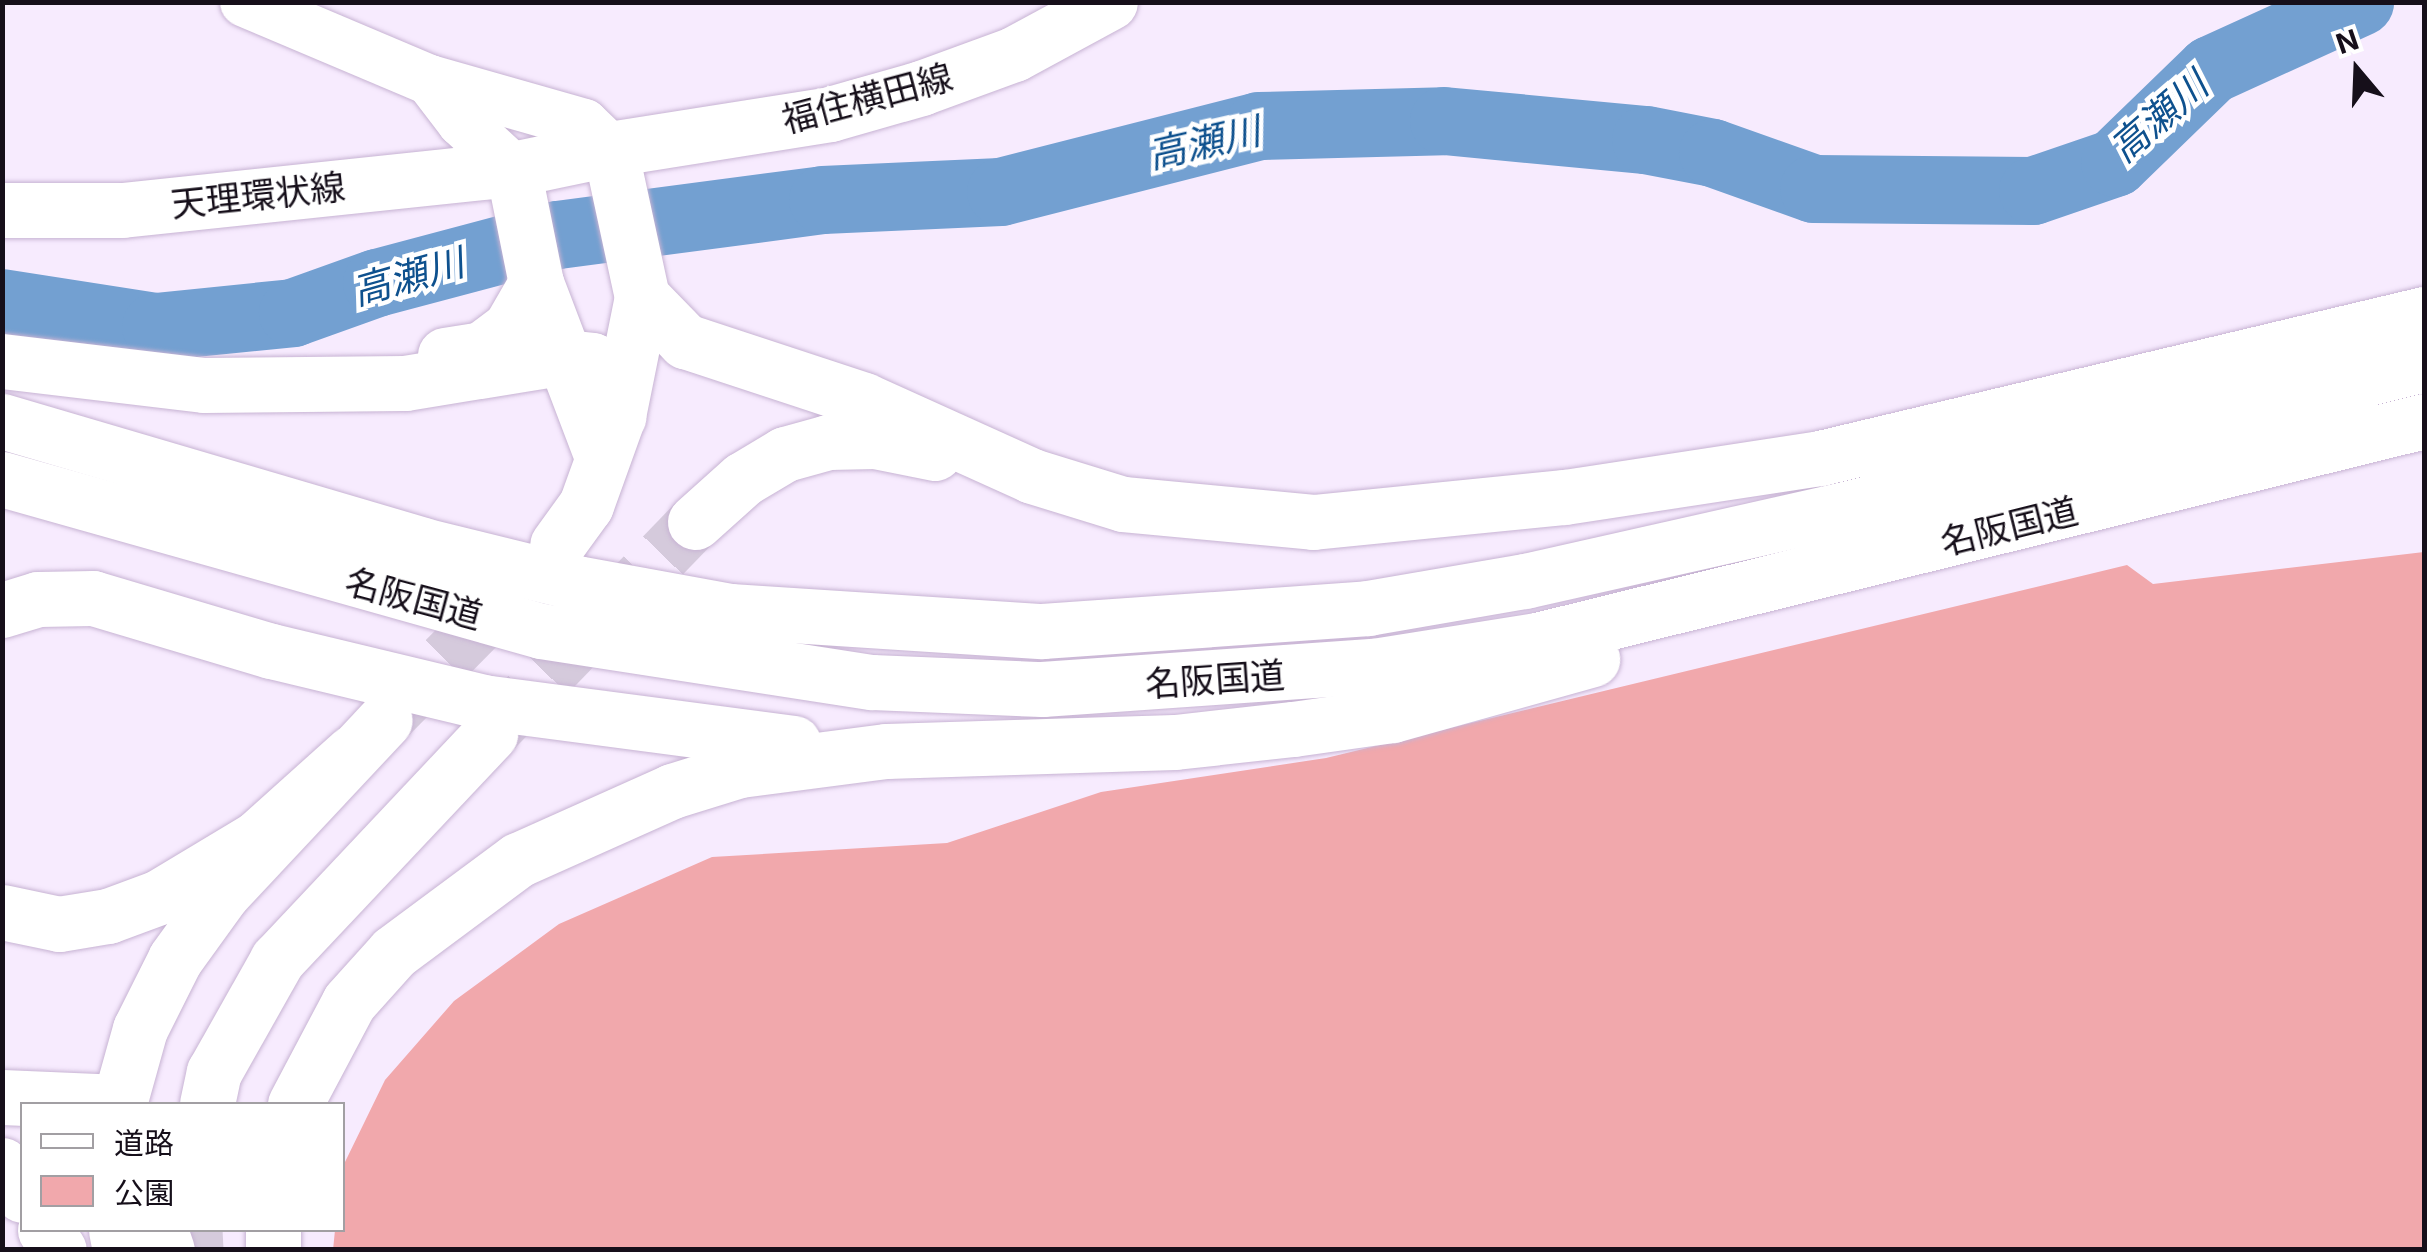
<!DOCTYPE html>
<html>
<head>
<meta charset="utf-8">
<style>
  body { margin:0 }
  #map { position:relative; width:2427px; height:1252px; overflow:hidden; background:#f7ebfe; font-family:Inter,"Noto Sans JP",sans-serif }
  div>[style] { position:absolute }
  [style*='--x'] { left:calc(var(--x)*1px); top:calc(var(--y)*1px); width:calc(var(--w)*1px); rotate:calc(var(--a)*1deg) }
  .green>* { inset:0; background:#f1a8ac }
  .river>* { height:68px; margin:-34px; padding:0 34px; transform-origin:34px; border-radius:34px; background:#73a0d1 }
  .primary-tunnel>* { height:55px; margin-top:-27.5px; transform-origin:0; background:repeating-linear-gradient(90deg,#d5cadc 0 55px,transparent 0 83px) }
  .motorway-tunnel>* { height:55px; margin-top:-27.5px; transform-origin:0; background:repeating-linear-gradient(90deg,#d5cadc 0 55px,transparent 0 83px) }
  .roads { filter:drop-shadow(0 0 2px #c7b3d3) drop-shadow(0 0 2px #c7b3d3) }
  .tertiary>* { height:50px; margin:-25px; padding:0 25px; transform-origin:25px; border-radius:25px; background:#fff }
  .secondary>* { height:55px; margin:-27.5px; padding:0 27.5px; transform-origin:27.5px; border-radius:27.5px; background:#fff }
  .primary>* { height:55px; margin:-27.5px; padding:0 27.5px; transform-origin:27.5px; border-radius:27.5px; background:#fff }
  .motorway>* { height:55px; margin:-27.5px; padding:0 27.5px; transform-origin:27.5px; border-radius:27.5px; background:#fff }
  span { translate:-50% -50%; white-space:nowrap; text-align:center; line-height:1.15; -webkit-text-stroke:9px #fff; paint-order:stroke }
  .street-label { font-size:35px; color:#160f1a }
  .water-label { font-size:38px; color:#0e518e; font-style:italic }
  .frame { position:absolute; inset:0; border:5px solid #160f1a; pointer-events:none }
  .legend { position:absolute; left:20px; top:1102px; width:325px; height:130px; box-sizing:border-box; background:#fff; border:2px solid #a29fa3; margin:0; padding:12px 18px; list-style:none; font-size:30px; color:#160f1a }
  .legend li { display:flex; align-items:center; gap:20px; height:50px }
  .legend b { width:50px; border:2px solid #a29fa3 }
  .north { position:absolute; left:2307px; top:20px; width:100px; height:100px; -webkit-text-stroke:8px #fff; paint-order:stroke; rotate:341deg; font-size:28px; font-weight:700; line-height:40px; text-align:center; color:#160f1a }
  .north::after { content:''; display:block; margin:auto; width:35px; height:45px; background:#160f1a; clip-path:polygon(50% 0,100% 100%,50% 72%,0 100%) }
</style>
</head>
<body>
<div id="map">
  <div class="green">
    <div style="clip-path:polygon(2424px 552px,2424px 1249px,333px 1250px,335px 1230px,342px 1230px,345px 1162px,385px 1080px,454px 1001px,559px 924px,712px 857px,947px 843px,1101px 792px,1326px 758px,2127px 565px,2153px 584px)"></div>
  </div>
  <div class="river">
    <div style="--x:2;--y:303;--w:156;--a:8.9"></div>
    <div style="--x:156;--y:327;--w:138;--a:-5.8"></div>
    <div style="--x:293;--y:313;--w:89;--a:-19.7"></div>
    <div style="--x:377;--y:283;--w:187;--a:-14.9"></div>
    <div style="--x:558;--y:235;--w:267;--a:-7.5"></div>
    <div style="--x:823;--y:200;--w:178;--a:-2.6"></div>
    <div style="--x:1001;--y:192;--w:266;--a:-14.3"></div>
    <div style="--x:1259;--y:126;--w:185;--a:-1.5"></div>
    <div style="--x:1444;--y:121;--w:203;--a:5.4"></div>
    <div style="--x:1646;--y:140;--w:68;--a:11"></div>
    <div style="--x:1713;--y:153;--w:107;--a:19.6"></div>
    <div style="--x:1814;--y:189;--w:219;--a:0.5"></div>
    <div style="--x:2033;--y:191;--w:87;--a:-18.9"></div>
    <div style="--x:2115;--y:163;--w:134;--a:-44.1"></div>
    <div style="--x:2211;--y:70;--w:164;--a:-24.5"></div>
  </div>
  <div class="primary-tunnel">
    <div style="--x:387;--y:718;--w:184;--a:-45.4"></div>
  </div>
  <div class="motorway-tunnel">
    <div style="--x:490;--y:734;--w:295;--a:-46"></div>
    <div style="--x:195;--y:1230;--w:20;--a:87"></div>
  </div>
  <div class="roads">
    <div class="tertiary">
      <div style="--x:245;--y:2;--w:201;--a:22.9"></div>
      <div style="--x:430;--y:80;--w:160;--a:15.9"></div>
      <div style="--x:584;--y:124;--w:36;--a:44"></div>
      <div style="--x:430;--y:80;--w:53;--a:52.7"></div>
      <div style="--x:462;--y:122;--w:69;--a:42.7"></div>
    </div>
    <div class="secondary">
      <div style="--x:610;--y:149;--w:223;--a:-9"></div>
      <div style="--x:830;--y:114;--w:95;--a:-15.9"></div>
      <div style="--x:921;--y:88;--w:99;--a:-20.1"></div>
      <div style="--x:1014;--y:54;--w:109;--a:-28.4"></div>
    </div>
    <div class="primary">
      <div style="--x:513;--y:169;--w:116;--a:78.6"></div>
      <div style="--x:536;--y:283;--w:186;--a:69.2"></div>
      <div style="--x:2;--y:210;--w:120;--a:0"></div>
      <div style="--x:122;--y:210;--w:393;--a:-6"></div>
      <div style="--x:513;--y:169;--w:99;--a:-11.7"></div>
      <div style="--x:610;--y:149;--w:151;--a:77.8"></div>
      <div style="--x:642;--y:297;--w:121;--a:101.4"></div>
      <div style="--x:618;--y:416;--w:95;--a:109.8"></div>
      <div style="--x:586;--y:505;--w:49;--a:125.9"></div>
      <div style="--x:119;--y:1104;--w:78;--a:-74.4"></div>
      <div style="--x:140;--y:1029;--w:78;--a:-63.4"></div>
      <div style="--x:175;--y:959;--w:80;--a:-54.1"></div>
      <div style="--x:222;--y:894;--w:238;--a:-46.9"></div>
      <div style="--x:116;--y:1230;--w:20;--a:79"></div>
      <div style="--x:160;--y:1230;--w:21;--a:71"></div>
    </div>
    <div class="motorway">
      <div style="--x:642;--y:297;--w:62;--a:45.7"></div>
      <div style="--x:685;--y:341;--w:188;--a:18.2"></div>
      <div style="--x:864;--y:400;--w:184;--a:24.3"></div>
      <div style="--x:1032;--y:476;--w:95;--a:17.1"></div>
      <div style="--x:1123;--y:504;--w:191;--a:5.4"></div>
      <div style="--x:1313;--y:522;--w:253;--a:-5.7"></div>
      <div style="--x:1565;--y:497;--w:258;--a:-8.7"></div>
      <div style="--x:1820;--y:458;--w:621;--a:-13.41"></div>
      <div style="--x:445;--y:355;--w:37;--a:-9"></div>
      <div style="--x:482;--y:349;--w:35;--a:-37"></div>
      <div style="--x:510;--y:328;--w:52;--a:-60"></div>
      <div style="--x:2;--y:361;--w:203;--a:6.8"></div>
      <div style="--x:204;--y:385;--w:201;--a:-0.6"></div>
      <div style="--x:405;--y:383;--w:162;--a:-9.2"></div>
      <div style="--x:565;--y:357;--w:27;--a:6"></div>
      <div style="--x:592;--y:360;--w:24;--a:52"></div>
      <div style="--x:607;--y:379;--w:39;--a:73"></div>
      <div style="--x:2;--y:421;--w:438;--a:16.4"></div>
      <div style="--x:422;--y:545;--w:160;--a:13.8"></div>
      <div style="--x:577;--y:583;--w:156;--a:10.4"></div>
      <div style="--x:730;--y:611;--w:313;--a:3.7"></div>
      <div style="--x:1042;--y:631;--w:327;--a:-4"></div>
      <div style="--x:1368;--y:608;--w:159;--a:-9.8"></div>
      <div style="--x:1525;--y:581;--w:324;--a:-12.7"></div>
      <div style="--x:1841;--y:510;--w:601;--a:-14.06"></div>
      <div style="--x:2;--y:479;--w:560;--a:15.75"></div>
      <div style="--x:541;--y:631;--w:335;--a:8.8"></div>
      <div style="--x:872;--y:682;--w:170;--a:2.4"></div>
      <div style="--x:1042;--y:689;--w:333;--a:-4"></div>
      <div style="--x:1374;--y:666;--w:165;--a:-9.1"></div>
      <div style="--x:1537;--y:640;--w:914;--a:-13.87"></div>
      <div style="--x:695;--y:522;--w:64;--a:-41.9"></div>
      <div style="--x:743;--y:479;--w:49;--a:-30.8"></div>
      <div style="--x:785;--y:454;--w:45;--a:-15.6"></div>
      <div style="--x:828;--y:442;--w:47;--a:-1.2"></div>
      <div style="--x:875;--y:441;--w:61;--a:11.3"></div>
      <div style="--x:2;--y:610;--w:38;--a:-17"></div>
      <div style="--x:38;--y:599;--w:55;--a:-1"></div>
      <div style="--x:93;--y:598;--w:186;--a:16.6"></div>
      <div style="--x:271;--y:651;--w:218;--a:13.5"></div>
      <div style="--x:483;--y:702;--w:313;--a:7.5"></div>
      <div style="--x:2;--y:912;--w:58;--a:11.9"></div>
      <div style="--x:59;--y:924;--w:50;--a:-9.3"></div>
      <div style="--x:108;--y:916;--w:54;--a:-20.4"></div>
      <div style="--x:159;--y:897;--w:113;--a:-30.9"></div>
      <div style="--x:256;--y:839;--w:129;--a:-41.9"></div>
      <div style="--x:2;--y:1097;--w:118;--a:2.4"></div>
      <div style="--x:207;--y:1104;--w:33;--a:-78"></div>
      <div style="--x:214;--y:1072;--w:129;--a:-60.6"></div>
      <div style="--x:277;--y:960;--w:311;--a:-46.7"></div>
      <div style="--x:295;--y:1104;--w:115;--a:-62.1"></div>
      <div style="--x:349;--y:1002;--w:67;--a:-48"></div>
      <div style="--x:394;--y:952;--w:154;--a:-36.6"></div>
      <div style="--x:518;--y:860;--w:169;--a:-24.1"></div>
      <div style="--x:672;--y:791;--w:71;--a:-17.2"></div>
      <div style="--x:740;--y:770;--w:147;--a:-7.4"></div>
      <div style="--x:886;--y:751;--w:289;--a:-1.8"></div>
      <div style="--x:1175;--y:742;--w:119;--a:-6.3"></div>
      <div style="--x:1293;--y:729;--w:100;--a:-8"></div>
      <div style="--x:1392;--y:715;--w:208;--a:-15.6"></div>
      <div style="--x:2;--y:1165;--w:36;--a:56"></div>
      <div style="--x:45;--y:1230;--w:24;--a:55"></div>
      <div style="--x:273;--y:1230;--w:20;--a:90"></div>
    </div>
  </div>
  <div class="street-label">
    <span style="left:867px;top:98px;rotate:-15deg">福住横田線</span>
    <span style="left:258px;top:195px;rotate:-6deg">天理環状線</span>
    <span style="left:2009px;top:526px;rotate:-14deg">名阪国道</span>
    <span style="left:414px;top:598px;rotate:15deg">名阪国道</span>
    <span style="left:1215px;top:679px;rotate:-4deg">名阪国道</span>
  </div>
  <div class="water-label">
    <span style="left:2159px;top:117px;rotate:-41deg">高瀬川</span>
    <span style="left:1204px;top:143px;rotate:-13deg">高瀬川</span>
    <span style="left:408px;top:277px;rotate:-16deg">高瀬川</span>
  </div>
  <div class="frame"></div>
  <ul class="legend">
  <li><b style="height:12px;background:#fff"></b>道路</li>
  <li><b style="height:28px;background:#f1a8ac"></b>公園</li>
  </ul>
  <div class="north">N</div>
</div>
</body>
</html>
